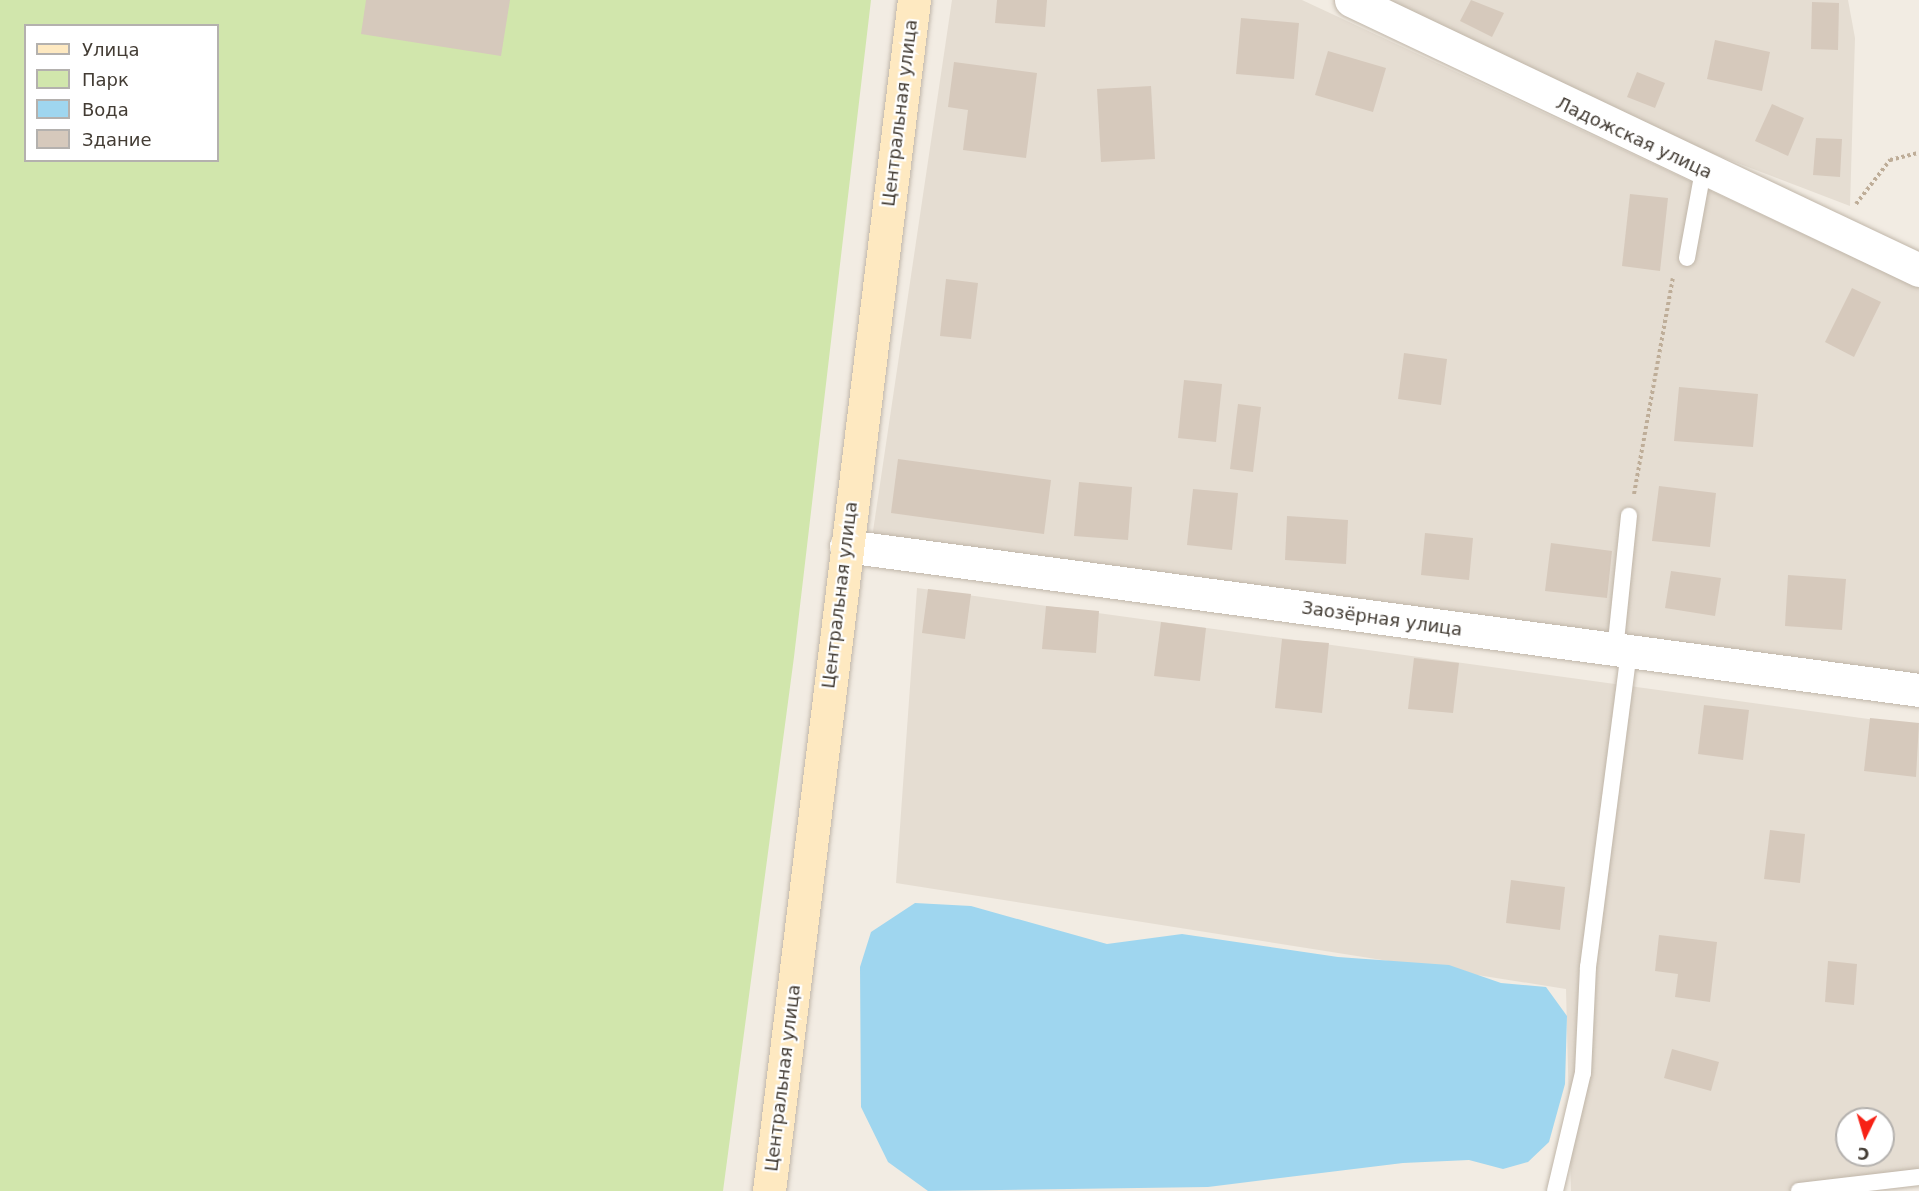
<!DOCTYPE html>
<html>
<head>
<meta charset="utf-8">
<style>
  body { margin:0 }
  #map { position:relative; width:1919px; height:1191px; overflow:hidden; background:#f2ece3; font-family:"DejaVu Sans",sans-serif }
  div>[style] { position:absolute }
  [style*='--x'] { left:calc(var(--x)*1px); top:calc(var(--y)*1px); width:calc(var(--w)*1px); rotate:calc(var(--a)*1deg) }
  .residential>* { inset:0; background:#e5ddd2 }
  .green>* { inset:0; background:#d1e6ac }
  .water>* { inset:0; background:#9fd6ef }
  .building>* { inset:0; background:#d6c9bc }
  .path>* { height:4px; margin-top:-2px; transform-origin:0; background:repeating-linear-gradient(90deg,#bead98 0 3px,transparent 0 6px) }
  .roads { filter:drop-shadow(0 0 2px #c0b6a9) drop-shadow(0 0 2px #c0b6a9) }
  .lane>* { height:16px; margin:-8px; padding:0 8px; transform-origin:8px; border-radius:8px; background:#fff }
  .street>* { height:33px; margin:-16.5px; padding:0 16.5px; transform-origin:16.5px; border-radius:16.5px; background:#fff }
  .secondary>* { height:33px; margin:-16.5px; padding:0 16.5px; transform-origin:16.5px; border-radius:16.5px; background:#fee9c1 }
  span { translate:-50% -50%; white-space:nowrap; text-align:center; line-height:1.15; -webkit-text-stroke:4.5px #fff; paint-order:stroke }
  .street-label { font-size:18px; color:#433c34 }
  .legend { position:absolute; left:24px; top:24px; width:195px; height:138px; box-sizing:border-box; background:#fff; border:2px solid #b4b1ae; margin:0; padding:8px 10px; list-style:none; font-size:18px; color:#433c34 }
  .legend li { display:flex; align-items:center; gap:12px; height:30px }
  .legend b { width:30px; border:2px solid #b4b1ae }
  .north { position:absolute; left:1835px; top:1107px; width:60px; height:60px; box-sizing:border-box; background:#fff; border:2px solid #b4b1ae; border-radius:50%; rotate:185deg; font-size:16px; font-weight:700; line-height:24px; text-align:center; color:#433c34 }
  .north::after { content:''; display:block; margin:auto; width:21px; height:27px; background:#f72115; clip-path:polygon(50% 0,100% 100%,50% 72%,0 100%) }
</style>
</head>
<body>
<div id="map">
  <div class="residential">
    <div style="clip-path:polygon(952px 0,1302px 0,1919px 288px,1919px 680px,872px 538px)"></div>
    <div style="clip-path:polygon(1379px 0,1848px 0,1855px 38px,1850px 206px,1552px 92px)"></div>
    <div style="clip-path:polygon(evenodd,917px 588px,1919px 726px,1919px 1180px,1819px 1191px,1571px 1191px,1566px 989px,896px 883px,917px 588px,1847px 1119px,1883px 1119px,1883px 1155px,1847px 1155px,1847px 1119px)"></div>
  </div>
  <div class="green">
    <div style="clip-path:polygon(evenodd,0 0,871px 0,794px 657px,723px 1191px,0 1191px,0 0,26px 26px,218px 26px,218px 160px,26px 160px,26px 26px)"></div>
  </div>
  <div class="water">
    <div style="clip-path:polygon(915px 903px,971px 906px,1107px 944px,1182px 934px,1338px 957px,1449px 965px,1501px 983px,1546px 987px,1567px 1016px,1565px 1084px,1549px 1142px,1528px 1162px,1503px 1169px,1469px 1160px,1403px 1163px,1208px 1187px,928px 1191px,888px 1162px,861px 1107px,860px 967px,871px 932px)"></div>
  </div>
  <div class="building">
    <div style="clip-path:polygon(366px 0,510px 0,501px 56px,361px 34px)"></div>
    <div style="clip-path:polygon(997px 0,1047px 0,1045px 27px,995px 23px)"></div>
    <div style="clip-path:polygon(1471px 0,1504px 13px,1492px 37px,1460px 21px)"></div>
    <div style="clip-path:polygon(1812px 2px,1839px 3px,1838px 50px,1811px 49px)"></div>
    <div style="clip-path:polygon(1241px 18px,1299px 23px,1294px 79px,1236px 74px)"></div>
    <div style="clip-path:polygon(1715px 40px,1770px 52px,1762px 91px,1707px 79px)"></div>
    <div style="clip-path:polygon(1328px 51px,1386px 68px,1373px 112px,1315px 95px)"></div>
    <div style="clip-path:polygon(954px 62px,1037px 73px,1026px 158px,963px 150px,968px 110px,948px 107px)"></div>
    <div style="clip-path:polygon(1637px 72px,1665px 83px,1655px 108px,1627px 97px)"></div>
    <div style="clip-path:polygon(1151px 86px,1155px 159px,1101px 162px,1097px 89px)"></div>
    <div style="clip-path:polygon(1772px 104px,1804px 118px,1788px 156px,1755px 141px)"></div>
    <div style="clip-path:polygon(1816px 138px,1842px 139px,1840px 177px,1813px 175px)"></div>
    <div style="clip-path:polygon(1630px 194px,1668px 198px,1660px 271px,1622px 266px)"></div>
    <div style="clip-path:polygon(946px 279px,978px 283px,971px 339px,940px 336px)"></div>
    <div style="clip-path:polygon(1852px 288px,1881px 302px,1854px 357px,1825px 342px)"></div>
    <div style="clip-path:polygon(1404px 353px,1447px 359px,1441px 405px,1398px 399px)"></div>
    <div style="clip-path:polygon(1184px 380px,1222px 384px,1216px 442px,1178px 438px)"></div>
    <div style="clip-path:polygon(1679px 387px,1758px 394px,1753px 447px,1674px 441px)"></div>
    <div style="clip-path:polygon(1238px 404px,1261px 407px,1253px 472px,1230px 469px)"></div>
    <div style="clip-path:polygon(898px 459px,1051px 480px,1044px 534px,891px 513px)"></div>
    <div style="clip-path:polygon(1079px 482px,1132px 487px,1128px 540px,1074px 536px)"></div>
    <div style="clip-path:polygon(1659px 486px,1716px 493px,1710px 547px,1652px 541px)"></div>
    <div style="clip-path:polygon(1193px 489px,1238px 493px,1232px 550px,1187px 545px)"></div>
    <div style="clip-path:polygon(1287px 516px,1348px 520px,1346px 564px,1285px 560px)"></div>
    <div style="clip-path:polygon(1425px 533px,1473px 538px,1469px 580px,1421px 575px)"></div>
    <div style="clip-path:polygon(1551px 543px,1612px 551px,1607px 598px,1545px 591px)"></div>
    <div style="clip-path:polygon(1671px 571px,1721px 578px,1715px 616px,1665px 608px)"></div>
    <div style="clip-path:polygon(1788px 575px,1846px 579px,1842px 630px,1785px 626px)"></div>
    <div style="clip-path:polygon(928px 589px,971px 594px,965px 639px,922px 633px)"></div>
    <div style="clip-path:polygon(1046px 606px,1099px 611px,1096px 653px,1042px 649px)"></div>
    <div style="clip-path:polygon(1161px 622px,1206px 628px,1200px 681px,1154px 676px)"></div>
    <div style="clip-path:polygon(1282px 639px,1329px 643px,1322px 713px,1275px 708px)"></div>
    <div style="clip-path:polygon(1414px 658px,1459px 663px,1453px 713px,1408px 709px)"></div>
    <div style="clip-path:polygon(1704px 705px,1749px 710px,1743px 760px,1698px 754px)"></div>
    <div style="clip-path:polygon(1870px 718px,1919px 723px,1916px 777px,1864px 771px)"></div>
    <div style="clip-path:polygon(1770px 830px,1805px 834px,1800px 883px,1764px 879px)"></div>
    <div style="clip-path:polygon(1511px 880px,1565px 887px,1560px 930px,1506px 923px)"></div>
    <div style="clip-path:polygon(1659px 935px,1717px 942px,1710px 1002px,1675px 997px,1678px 974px,1655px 971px)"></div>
    <div style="clip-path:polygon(1828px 961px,1857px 964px,1854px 1005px,1825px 1002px)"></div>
    <div style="clip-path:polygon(1672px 1049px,1719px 1062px,1711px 1091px,1664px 1078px)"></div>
  </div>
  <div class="path">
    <div style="--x:1856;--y:204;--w:56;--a:-52.3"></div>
    <div style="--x:1890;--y:160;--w:30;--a:-14"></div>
    <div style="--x:1634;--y:494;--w:219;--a:-79.8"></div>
  </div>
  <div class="roads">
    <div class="lane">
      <div style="--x:1687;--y:258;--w:88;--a:-79.6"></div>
      <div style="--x:1615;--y:651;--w:136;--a:-84.1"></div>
      <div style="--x:1555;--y:1191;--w:121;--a:-76.7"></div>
      <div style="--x:1583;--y:1073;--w:106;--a:-87.3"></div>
      <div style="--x:1588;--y:967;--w:318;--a:-82.6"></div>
      <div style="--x:1799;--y:1191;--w:121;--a:-6.7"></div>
    </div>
    <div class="street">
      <div style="--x:1351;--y:0;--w:629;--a:25.42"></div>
      <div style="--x:846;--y:546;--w:1083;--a:7.64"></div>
    </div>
    <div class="secondary">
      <div style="--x:769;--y:1191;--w:1200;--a:-83.06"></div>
    </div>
  </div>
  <div class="street-label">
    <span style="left:900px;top:113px;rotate:-83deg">Центральная улица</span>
    <span style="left:1634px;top:138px;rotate:25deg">Ладожская улица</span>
    <span style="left:840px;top:595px;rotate:-83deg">Центральная улица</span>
    <span style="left:1382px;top:619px;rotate:8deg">Заозёрная улица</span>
    <span style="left:783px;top:1078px;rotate:-83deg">Центральная улица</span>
  </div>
  <ul class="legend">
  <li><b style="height:8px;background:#fee9c1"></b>Улица</li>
  <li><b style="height:16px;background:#d1e6ac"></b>Парк</li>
  <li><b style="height:16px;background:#9fd6ef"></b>Вода</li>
  <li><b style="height:16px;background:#d6c9bc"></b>Здание</li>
  </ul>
  <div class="north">С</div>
</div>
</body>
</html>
